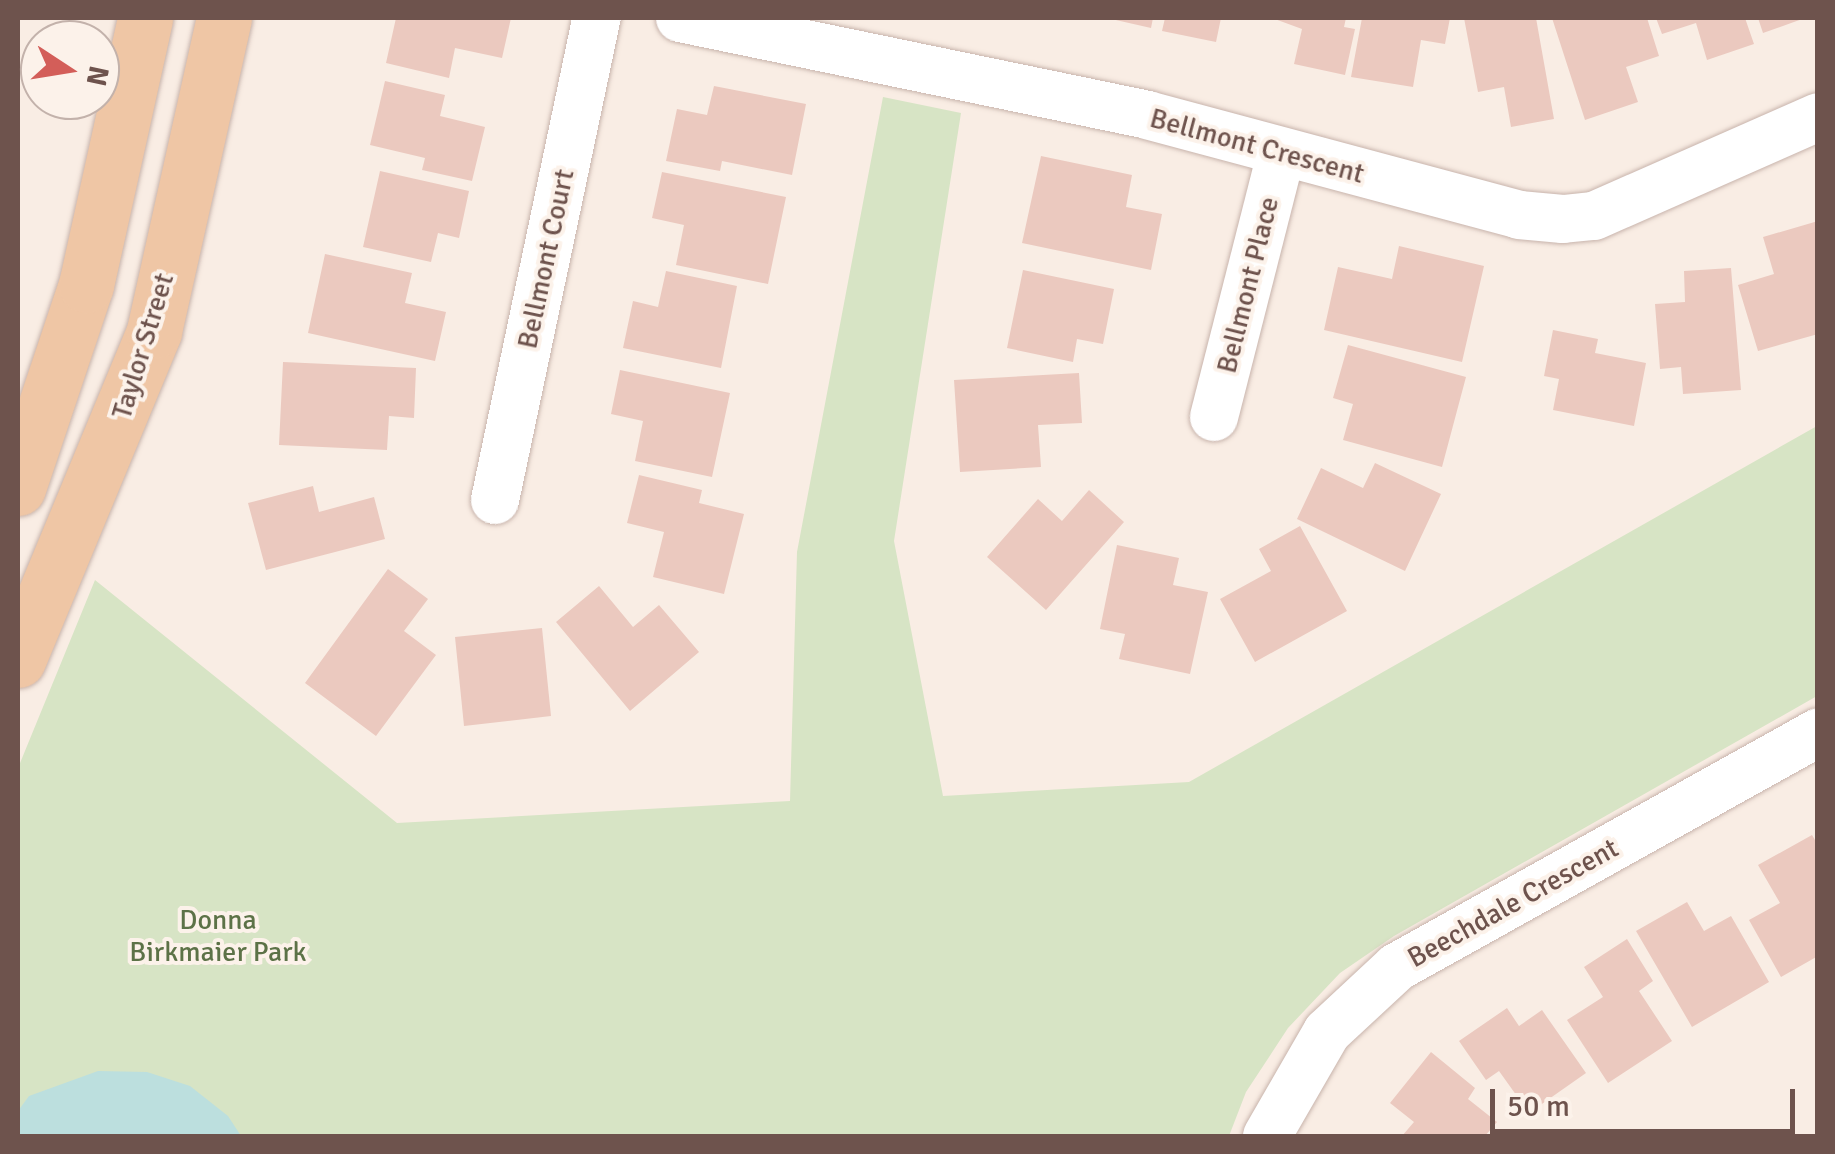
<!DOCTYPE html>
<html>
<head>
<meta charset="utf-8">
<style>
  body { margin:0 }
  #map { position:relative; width:1835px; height:1154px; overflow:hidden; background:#f9ede4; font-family:Signika,sans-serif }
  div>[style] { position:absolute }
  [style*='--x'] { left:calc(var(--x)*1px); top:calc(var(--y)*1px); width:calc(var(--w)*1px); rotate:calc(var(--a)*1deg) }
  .green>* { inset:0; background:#d7e4c5 }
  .water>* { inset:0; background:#bcdfde }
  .building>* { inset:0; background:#ebc9bf }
  .roads { filter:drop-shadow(0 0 2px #c8b4ac) drop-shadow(0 0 2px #c8b4ac) }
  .minor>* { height:48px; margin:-24px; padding:0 24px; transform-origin:24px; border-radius:24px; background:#fff }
  .major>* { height:55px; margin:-27.5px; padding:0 27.5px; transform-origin:27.5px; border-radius:27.5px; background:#efc6a5 }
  span { translate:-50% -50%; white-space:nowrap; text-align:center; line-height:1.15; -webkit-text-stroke:8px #fcf2ea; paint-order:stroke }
  .street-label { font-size:28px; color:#6e534d }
  .park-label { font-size:28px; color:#5c7247 }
  .frame { position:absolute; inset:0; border:20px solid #6e534d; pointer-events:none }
  .north { position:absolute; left:20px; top:20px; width:100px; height:100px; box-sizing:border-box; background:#fcf2ea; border:2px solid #c3b2ab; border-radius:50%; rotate:102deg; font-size:28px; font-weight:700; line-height:40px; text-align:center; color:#6e534d }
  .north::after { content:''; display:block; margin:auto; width:35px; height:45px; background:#d35e59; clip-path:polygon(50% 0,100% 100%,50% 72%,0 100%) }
  .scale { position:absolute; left:1490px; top:1089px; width:305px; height:45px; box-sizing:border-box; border:5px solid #6e534d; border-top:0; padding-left:12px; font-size:30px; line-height:35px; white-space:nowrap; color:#6e534d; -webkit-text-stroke:8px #fcf2ea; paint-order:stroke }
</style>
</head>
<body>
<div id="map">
  <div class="green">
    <div style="clip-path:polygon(883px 97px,961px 113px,894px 541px,943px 796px,1189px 782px,1817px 426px,1817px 696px,1394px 936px,1340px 973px,1288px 1028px,1246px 1092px,1229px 1136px,18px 1136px,18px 768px,95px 580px,397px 823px,790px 801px,797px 552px)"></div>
  </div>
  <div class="water">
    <div style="clip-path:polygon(98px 1071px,147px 1072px,190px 1086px,228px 1116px,241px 1136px,18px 1136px,18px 1111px,29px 1096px)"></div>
  </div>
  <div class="building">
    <div style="clip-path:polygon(396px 18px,511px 18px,502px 58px,455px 48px,449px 78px,386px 63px)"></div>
    <div style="clip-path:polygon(1107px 18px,1153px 18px,1151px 28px)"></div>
    <div style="clip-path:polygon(1165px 18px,1221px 18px,1216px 42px,1162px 31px)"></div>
    <div style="clip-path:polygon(1272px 18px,1346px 18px,1344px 27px,1355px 29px,1345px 75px,1294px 64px,1302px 29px)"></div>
    <div style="clip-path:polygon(1362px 18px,1450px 18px,1445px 44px,1421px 40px,1413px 87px,1351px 77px)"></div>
    <div style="clip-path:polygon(1464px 18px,1536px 18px,1554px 119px,1511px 127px,1504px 87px,1478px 92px)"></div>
    <div style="clip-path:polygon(1552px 18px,1647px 18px,1659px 56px,1626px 67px,1638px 102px,1585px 120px)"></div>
    <div style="clip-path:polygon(1656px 18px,1745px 18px,1754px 44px,1707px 60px,1696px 23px,1662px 34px)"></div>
    <div style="clip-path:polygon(1758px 18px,1805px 18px,1763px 33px)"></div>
    <div style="clip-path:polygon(385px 81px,445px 95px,440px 116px,485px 127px,472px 181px,422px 170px,425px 158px,370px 145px)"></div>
    <div style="clip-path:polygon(714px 86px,806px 104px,792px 175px,722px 161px,720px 171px,666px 161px,677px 109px,707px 115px)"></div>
    <div style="clip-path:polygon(1041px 156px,1132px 175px,1126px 207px,1162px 214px,1151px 270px,1022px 243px)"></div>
    <div style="clip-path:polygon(380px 171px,469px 191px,459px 238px,438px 233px,431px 262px,363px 247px)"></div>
    <div style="clip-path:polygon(662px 172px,786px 197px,768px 284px,676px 265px,684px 225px,652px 218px)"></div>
    <div style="clip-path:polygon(1818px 221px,1818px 334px,1758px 351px,1738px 285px,1774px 274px,1763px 237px)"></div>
    <div style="clip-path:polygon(1399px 246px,1484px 266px,1462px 362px,1324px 330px,1338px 267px,1392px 279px)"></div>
    <div style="clip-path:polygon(325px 254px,412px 273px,405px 303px,446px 312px,435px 361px,308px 333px)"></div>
    <div style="clip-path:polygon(1731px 268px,1741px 390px,1683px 394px,1681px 367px,1660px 369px,1655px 304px,1685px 302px,1684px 271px)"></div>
    <div style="clip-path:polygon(1023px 270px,1114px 289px,1103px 344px,1077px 339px,1073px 362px,1007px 348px)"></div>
    <div style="clip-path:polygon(666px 271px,737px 286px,721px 368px,623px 348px,633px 301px,658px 307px)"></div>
    <div style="clip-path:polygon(1553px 330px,1598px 339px,1595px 353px,1646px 363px,1634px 426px,1553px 410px,1559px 379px,1544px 376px)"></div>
    <div style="clip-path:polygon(1348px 345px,1466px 377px,1442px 467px,1343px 440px,1353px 404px,1333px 398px)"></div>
    <div style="clip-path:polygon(283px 362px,416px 368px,414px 418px,389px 416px,387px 450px,279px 445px)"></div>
    <div style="clip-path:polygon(620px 370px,730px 393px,712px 477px,635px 461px,643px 421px,611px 414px)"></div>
    <div style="clip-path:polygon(1079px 373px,1082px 423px,1038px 425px,1041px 467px,960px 472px,954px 380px)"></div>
    <div style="clip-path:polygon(1375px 463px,1441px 494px,1405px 571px,1297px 519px,1321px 468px,1363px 488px)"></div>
    <div style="clip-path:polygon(639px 475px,702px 490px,699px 503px,744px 514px,724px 594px,653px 577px,664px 532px,627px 523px)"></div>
    <div style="clip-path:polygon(313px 486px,319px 512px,374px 497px,385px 539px,266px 570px,248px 503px)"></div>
    <div style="clip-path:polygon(1089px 490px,1124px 522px,1046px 610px,987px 557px,1038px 499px,1062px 521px)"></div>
    <div style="clip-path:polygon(1300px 526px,1347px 611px,1255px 662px,1220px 599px,1271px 571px,1259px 549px)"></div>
    <div style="clip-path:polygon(1117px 545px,1179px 558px,1173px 585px,1208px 592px,1190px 674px,1119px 659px,1125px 634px,1100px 629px)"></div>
    <div style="clip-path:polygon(388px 569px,428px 599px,404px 631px,436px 655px,376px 736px,305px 683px)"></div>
    <div style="clip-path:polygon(599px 586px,633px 627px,659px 605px,699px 652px,630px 711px,556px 622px)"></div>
    <div style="clip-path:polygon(542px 628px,551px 716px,464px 726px,455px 637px)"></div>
    <div style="clip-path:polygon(1812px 835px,1818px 845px,1818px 956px,1781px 977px,1749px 920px,1780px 903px,1758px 865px)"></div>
    <div style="clip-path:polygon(1687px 902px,1704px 931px,1731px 916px,1769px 982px,1692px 1027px,1636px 931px)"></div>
    <div style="clip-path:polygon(1627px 939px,1653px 981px,1639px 991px,1672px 1041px,1608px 1083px,1567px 1020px,1603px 997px,1584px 967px)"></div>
    <div style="clip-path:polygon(1507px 1008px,1519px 1026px,1542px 1010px,1586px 1073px,1529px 1113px,1499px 1071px,1486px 1080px,1459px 1041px)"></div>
    <div style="clip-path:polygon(1431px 1052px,1475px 1088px,1468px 1099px,1497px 1122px,1485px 1136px,1402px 1136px,1414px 1122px,1390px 1103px)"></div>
  </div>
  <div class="roads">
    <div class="minor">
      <div style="--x:680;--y:18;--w:477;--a:11.7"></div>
      <div style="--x:1147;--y:115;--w:385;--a:15"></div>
      <div style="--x:1519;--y:215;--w:44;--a:5.2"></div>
      <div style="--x:1563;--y:219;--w:31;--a:-6"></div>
      <div style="--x:1594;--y:216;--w:245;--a:-23.8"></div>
      <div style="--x:1214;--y:417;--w:271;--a:-75.7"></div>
      <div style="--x:495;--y:500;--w:493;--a:-78.1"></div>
      <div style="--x:1267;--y:1136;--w:120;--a:-60"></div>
      <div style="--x:1327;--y:1032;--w:96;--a:-42.9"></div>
      <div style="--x:1397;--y:967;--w:482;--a:-29.1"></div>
    </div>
    <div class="major">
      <div style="--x:18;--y:488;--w:214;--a:-71.5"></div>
      <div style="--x:86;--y:285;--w:273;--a:-77.5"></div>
      <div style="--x:18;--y:660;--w:356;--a:-67.5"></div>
      <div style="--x:154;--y:331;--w:321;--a:-77.4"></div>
    </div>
  </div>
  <div class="street-label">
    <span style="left:1257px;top:146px;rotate:15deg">Bellmont Crescent</span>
    <span style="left:546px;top:259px;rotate:-78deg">Bellmont Court</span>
    <span style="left:1248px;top:285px;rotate:-76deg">Bellmont Place</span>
    <span style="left:143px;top:346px;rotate:-73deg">Taylor Street</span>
    <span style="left:1513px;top:903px;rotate:-29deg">Beechdale Crescent</span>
  </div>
  <div class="park-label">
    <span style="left:218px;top:936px">Donna<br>Birkmaier Park</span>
  </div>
  <div class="frame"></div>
  <div class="north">N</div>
  <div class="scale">50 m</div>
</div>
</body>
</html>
